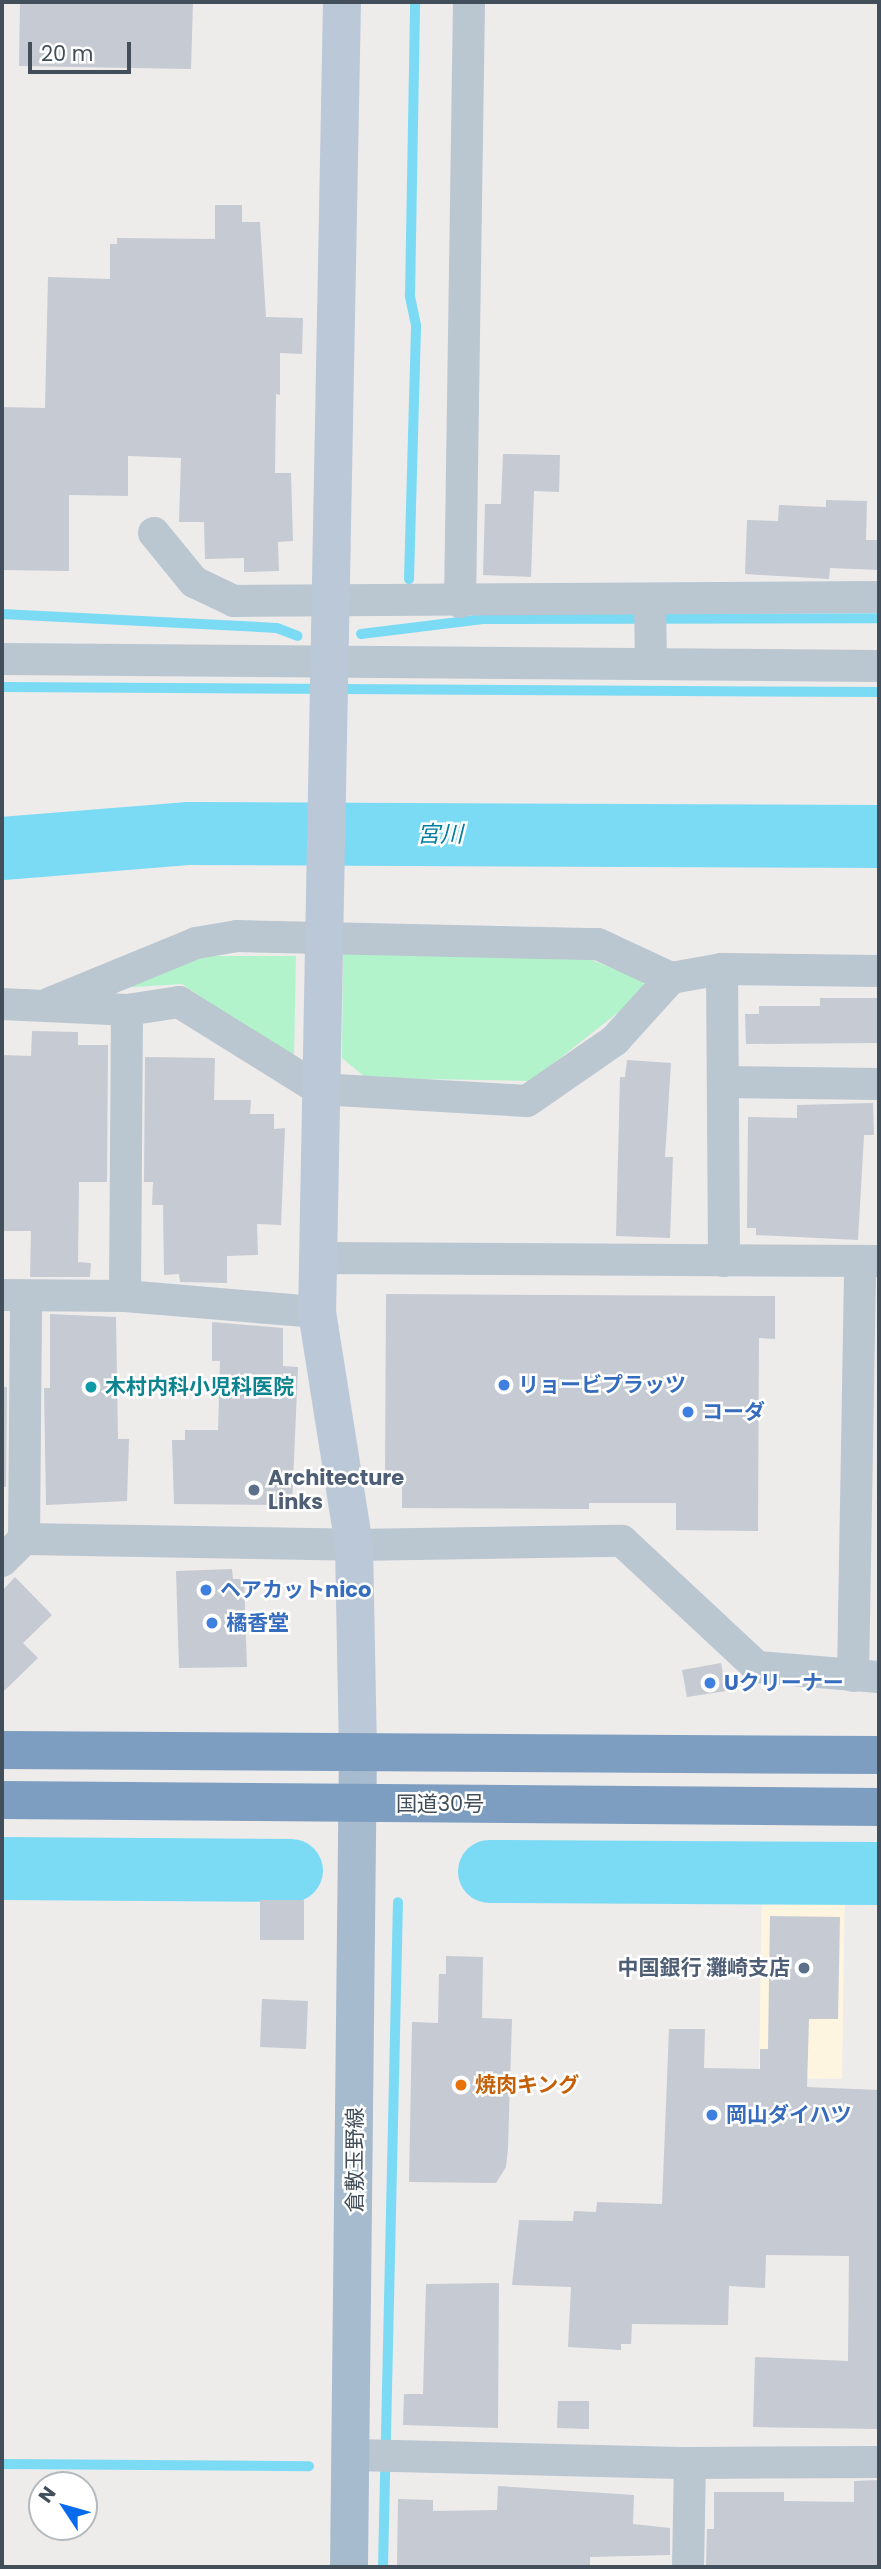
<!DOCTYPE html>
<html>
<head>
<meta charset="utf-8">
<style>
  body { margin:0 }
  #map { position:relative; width:881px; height:2569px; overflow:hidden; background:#eeebeb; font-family:Poppins,"Noto Sans JP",sans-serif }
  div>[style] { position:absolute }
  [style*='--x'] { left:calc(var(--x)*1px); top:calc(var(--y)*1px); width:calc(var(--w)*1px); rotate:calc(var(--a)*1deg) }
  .commercial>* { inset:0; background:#fdf5e0 }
  .green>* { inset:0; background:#b2f3cb }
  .stream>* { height:10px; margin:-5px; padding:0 5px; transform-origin:5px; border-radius:5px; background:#7bdbf4 }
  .river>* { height:63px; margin:-31.5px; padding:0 31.5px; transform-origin:31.5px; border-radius:31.5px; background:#7bdbf4 }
  .building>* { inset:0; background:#c6cad2 }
  .street>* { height:32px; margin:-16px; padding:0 16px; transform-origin:16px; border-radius:16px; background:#bac6d0 }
  .secondary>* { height:38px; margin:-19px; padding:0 19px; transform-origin:19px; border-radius:19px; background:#bbc8d7 }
  .primary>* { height:38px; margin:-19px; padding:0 19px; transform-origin:19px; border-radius:19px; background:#a7bbce }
  .highway>* { height:38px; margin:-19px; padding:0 19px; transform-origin:19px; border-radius:19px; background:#7d9ec0 }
  .dots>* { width:19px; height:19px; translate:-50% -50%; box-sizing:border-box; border:4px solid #fff; border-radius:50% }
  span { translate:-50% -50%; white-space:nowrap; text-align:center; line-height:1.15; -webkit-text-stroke:5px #fff; paint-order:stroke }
  .shop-label { font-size:21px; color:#366cbe; font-weight:700 }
  .left { translate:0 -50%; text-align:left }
  .culture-label { font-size:21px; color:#0d838f; font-weight:700 }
  .service-label { font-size:21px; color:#4e5e75; font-weight:700 }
  .right { translate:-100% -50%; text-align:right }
  .street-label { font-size:21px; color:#424f5a }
  .food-label { font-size:21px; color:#c56008; font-weight:700 }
  .water-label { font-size:23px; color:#027e9f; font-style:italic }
  .frame { position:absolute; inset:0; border:4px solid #424f5a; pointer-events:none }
  .north { position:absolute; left:28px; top:2471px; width:70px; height:70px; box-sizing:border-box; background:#fff; border:2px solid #b3b9bd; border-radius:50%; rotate:306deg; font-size:19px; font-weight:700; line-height:28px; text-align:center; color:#424f5a }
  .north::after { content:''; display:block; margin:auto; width:24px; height:32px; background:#076bec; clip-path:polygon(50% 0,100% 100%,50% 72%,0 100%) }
  .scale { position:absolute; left:28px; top:42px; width:103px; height:32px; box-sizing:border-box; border:4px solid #424f5a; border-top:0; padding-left:9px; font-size:21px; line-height:24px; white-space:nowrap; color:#424f5a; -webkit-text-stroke:5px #fff; paint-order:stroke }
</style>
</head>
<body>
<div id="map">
  <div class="commercial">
    <div style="clip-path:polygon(762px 1879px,845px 1879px,842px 2079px,759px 2078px)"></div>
  </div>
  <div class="green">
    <div style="clip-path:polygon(343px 951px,581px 956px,643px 980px,644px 992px,531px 1081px,366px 1078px,342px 1058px)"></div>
    <div style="clip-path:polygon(212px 956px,296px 956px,294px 1055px,286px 1055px,182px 984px,119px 988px,175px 962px)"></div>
  </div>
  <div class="stream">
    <div style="--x:409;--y:579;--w:254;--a:-88.4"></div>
    <div style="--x:416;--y:325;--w:30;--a:-102"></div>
    <div style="--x:410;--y:296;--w:294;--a:-89"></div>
    <div style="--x:2;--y:614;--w:275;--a:2.9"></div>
    <div style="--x:277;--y:628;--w:22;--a:21"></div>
    <div style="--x:361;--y:634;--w:123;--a:-7"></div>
    <div style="--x:483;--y:619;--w:396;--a:-0.1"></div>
    <div style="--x:2;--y:687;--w:877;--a:0.33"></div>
    <div style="--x:2;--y:2464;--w:307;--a:0.4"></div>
    <div style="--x:383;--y:2567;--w:665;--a:-88.71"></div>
  </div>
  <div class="river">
    <div style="--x:2;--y:848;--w:188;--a:-4.6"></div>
    <div style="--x:189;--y:833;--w:690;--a:0.25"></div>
    <div style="--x:2;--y:1868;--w:289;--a:0.4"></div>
    <div style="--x:489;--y:1871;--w:390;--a:0.3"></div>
  </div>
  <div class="building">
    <div style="clip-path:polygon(20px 2px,193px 2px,191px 69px,19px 66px)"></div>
    <div style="clip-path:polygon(215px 205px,242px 205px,242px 222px,260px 222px,266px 317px,303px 318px,302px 354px,280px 353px,280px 395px,276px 394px,275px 473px,291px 473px,293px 541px,278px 542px,279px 571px,244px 572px,244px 558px,205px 559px,204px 522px,179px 522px,181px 458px,128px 456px,128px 496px,69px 495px,69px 571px,2px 570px,2px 407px,45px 408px,48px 277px,110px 279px,110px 244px,117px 244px,117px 238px,215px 239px)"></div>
    <div style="clip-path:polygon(503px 454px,560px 455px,559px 492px,534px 491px,531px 577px,483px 575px,485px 504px,501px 504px)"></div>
    <div style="clip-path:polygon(826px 500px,867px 501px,866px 540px,879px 540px,879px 570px,830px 568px,829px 579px,745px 574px,747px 520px,778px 521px,779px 505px,826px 507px)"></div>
    <div style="clip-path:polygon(820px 998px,879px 998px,879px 1043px,746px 1044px,745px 1014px,759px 1014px,759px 1006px,820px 1006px)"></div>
    <div style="clip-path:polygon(32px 1031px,78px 1032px,78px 1045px,108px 1045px,107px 1182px,79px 1182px,78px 1262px,91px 1263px,90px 1277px,30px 1277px,31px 1231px,2px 1231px,2px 1055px,31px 1056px)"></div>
    <div style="clip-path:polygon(145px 1057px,215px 1058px,214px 1100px,251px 1100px,250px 1114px,274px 1114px,274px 1129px,285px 1128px,281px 1225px,257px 1224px,258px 1255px,227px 1256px,227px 1283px,180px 1282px,179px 1274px,164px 1275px,163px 1205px,152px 1205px,153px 1182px,144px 1182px)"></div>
    <div style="clip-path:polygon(627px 1060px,671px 1063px,665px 1157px,673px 1157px,670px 1238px,616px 1236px,620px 1077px,625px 1077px)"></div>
    <div style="clip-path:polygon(873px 1103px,874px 1135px,864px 1135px,858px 1240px,756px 1235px,756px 1228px,747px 1228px,748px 1117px,797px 1118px,797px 1105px)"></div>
    <div style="clip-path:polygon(386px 1294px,775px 1296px,775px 1339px,759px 1338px,758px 1531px,676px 1530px,676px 1503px,589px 1503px,589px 1509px,402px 1508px,402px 1476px,385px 1476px)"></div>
    <div style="clip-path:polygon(50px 1314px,116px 1317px,118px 1439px,129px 1439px,127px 1501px,46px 1505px,44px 1388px,50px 1388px)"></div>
    <div style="clip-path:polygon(212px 1322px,283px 1328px,283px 1366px,298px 1367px,292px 1505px,174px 1504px,172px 1440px,185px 1440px,185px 1430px,218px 1430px,220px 1361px,212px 1361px)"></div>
    <div style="clip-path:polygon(2px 1387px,7px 1387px,6px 1487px,2px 1487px)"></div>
    <div style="clip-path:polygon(232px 1569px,233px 1579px,244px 1579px,247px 1667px,179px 1668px,176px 1571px)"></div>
    <div style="clip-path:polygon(15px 1577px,52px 1615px,23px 1643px,38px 1658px,2px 1693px,2px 1591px)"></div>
    <div style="clip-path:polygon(721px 1663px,726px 1691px,687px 1697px,682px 1670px)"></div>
    <div style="clip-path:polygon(260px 1900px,304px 1900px,304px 1940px,260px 1940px)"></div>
    <div style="clip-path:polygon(770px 1916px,840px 1917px,838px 2019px,809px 2019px,807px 2087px,879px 2090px,879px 2429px,753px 2427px,755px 2357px,848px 2361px,849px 2256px,766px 2255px,765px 2288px,729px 2286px,728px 2325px,632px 2324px,631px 2344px,621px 2344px,621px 2350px,568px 2347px,571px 2287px,512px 2285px,519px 2220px,573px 2221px,574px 2211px,596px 2212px,597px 2202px,662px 2204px,669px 2029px,705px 2029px,704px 2068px,760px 2069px,760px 2049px,768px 2049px)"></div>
    <div style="clip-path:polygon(446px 1956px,483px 1957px,482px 2018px,512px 2019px,508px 2148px,506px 2167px,496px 2183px,409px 2182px,412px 2022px,438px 2023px,439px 1974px,446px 1974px)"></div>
    <div style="clip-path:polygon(262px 1999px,308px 2001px,306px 2049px,260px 2047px)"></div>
    <div style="clip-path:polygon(499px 2283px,498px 2428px,403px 2425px,404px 2394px,423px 2394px,426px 2284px)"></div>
    <div style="clip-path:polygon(558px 2401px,589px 2401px,589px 2429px,557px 2428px)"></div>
    <div style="clip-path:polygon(879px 2480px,879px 2567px,706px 2567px,707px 2529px,714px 2529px,714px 2492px,784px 2492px,784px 2501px,854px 2502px,854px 2481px)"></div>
    <div style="clip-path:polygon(498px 2486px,634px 2495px,633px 2524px,670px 2528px,670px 2555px,590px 2557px,590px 2567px,397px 2567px,398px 2499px,433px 2500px,433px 2511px,497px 2510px)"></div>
  </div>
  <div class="street">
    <div style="--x:154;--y:533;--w:63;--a:50.8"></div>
    <div style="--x:194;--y:582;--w:44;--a:25.4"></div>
    <div style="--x:234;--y:601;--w:645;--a:-0.36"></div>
    <div style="--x:650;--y:600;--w:63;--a:89.1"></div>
    <div style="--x:460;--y:602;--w:600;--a:-89.14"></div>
    <div style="--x:2;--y:659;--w:877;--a:0.46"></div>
    <div style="--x:722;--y:969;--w:292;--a:89.6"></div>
    <div style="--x:50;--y:1003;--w:158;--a:-22.3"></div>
    <div style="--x:196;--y:943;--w:42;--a:-9.7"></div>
    <div style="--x:237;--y:936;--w:361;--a:1.3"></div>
    <div style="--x:598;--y:944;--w:81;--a:25"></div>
    <div style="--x:2;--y:1004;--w:125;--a:2.7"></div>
    <div style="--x:127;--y:1010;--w:53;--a:-8.7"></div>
    <div style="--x:179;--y:1002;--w:165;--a:31.9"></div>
    <div style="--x:319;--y:1089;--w:208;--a:3.3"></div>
    <div style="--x:527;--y:1101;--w:107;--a:-34.7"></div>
    <div style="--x:615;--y:1040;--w:84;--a:-47.9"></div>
    <div style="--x:671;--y:978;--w:52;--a:-10"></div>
    <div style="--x:722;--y:969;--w:157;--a:0.7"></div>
    <div style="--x:723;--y:1082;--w:156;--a:0.7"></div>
    <div style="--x:318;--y:1258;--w:561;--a:0.31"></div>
    <div style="--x:2;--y:1295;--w:123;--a:0.5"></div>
    <div style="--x:125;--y:1296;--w:193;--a:4.8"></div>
    <div style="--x:125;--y:1296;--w:286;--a:-89.6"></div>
    <div style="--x:24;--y:1539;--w:243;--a:-89.5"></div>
    <div style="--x:2;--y:1561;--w:31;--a:-45"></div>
    <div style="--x:24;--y:1539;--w:330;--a:1"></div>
    <div style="--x:354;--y:1545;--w:268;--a:-0.9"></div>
    <div style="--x:622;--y:1541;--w:185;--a:43"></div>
    <div style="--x:757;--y:1667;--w:122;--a:4.7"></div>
    <div style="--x:853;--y:1676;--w:415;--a:-89"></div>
    <div style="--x:353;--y:2455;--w:337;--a:1.4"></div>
    <div style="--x:690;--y:2463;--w:189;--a:-0.3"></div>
    <div style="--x:688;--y:2567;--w:104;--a:-88.9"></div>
  </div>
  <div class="secondary">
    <div style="--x:342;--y:2;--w:1310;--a:91.09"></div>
    <div style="--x:317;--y:1312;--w:236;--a:81"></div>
    <div style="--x:354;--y:1545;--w:207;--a:88.9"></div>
  </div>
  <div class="primary">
    <div style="--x:349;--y:2567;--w:815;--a:-89.37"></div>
  </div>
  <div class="highway">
    <div style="--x:2;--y:1750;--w:877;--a:0.33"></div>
    <div style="--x:2;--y:1800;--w:877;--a:0.46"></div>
  </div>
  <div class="dots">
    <div style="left:504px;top:1385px;background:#3f7fe0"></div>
    <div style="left:91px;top:1387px;background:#0f9aa8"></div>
    <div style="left:688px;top:1412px;background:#3f7fe0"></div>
    <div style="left:254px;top:1490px;background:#5c6f8a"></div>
    <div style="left:206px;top:1590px;background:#3f7fe0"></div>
    <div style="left:212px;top:1623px;background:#3f7fe0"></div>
    <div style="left:710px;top:1683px;background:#3f7fe0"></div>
    <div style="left:804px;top:1968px;background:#5c6f8a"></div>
    <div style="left:461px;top:2085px;background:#e8710a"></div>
    <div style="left:712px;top:2115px;background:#3f7fe0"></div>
  </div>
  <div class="shop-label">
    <span class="left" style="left:518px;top:1385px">リョービプラッツ</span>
    <span class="left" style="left:702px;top:1412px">コーダ</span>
    <span class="left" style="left:220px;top:1590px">ヘアカットnico</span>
    <span class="left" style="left:226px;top:1623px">橘香堂</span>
    <span class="left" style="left:724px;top:1683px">Uクリーナー</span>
    <span class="left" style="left:726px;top:2115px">岡山ダイハツ</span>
  </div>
  <div class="culture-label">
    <span class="left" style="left:105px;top:1387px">木村内科小児科医院</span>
  </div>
  <div class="service-label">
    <span class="left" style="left:268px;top:1490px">Architecture<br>Links</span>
    <span class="right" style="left:790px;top:1968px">中国銀行 灘崎支店</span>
  </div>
  <div class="street-label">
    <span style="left:440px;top:1804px">国道30号</span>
    <span style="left:355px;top:2160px;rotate:-90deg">倉敷玉野線</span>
  </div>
  <div class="food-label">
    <span class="left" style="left:475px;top:2085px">焼肉キング</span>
  </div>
  <div class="water-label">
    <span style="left:440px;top:834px">宮川</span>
  </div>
  <div class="frame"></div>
  <div class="north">N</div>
  <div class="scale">20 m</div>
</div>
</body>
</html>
